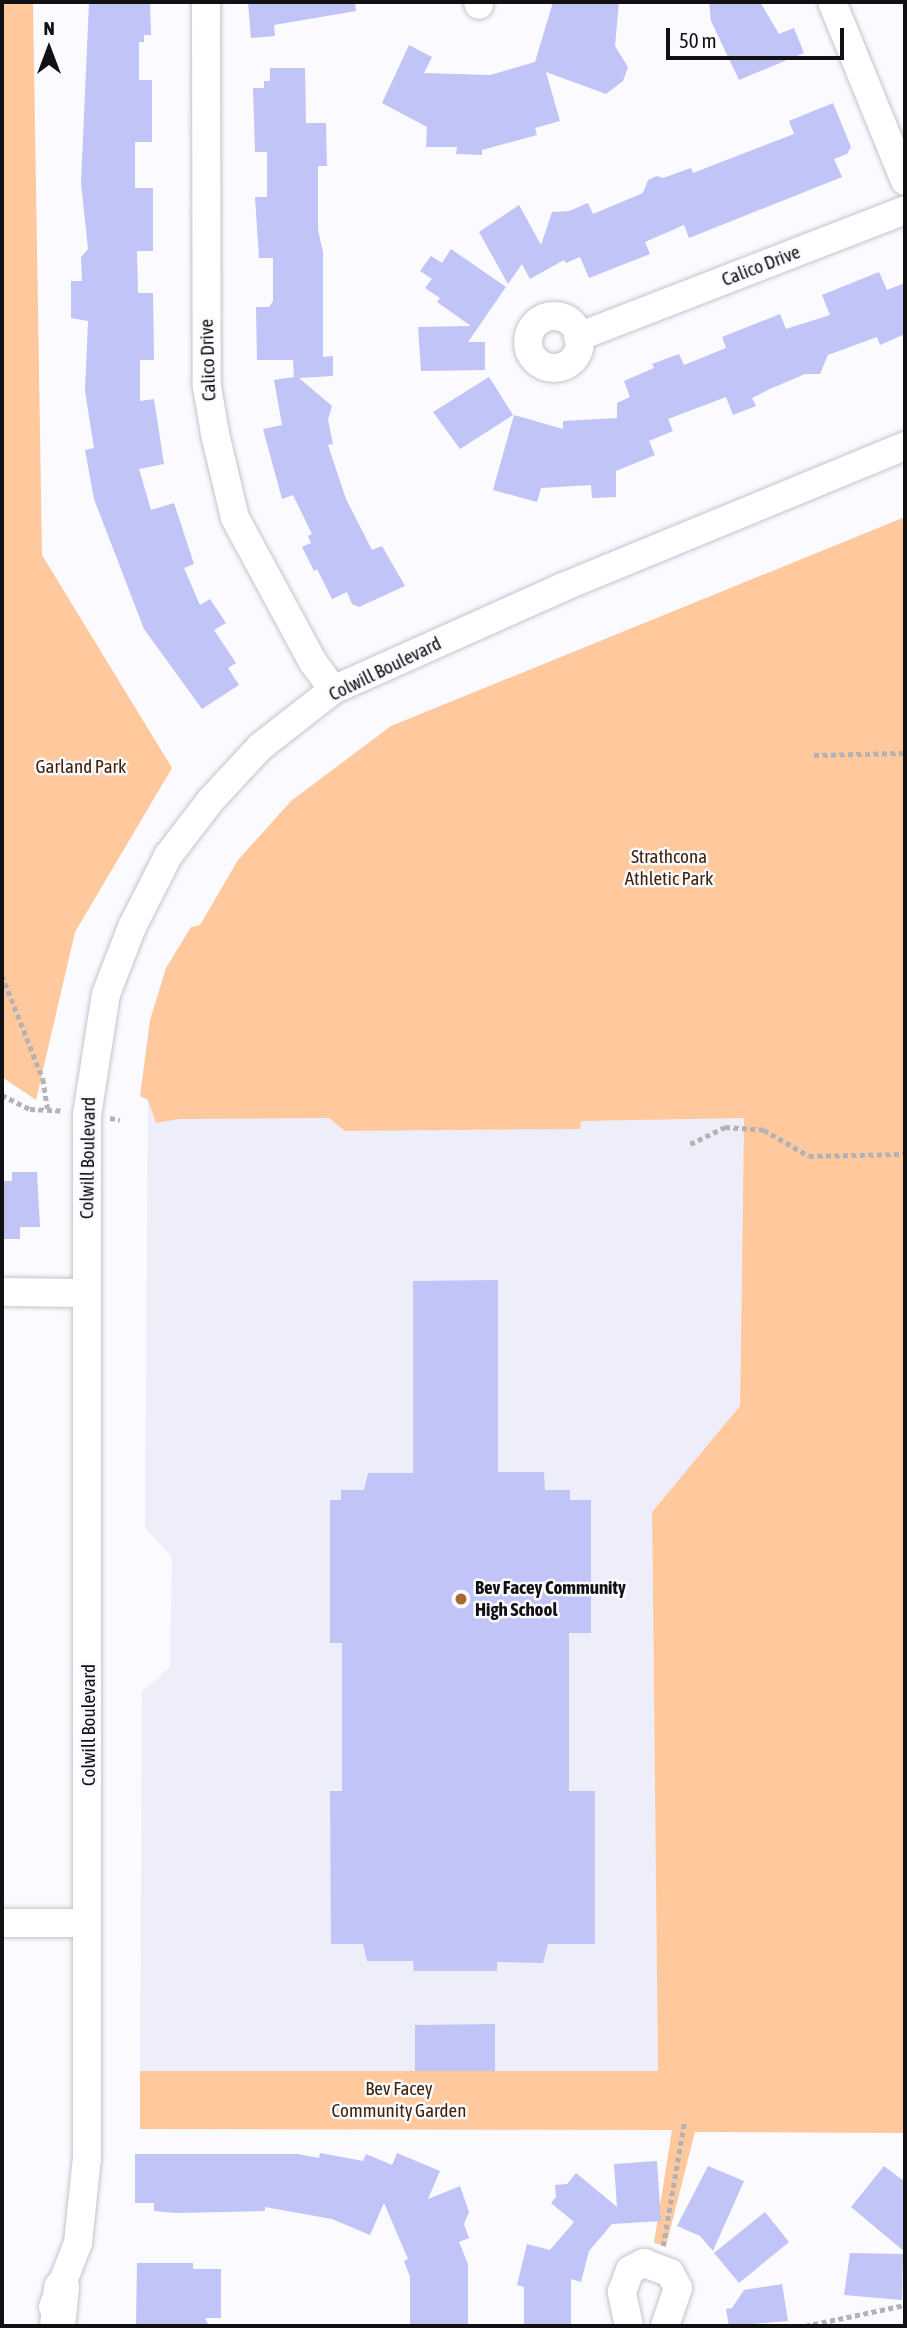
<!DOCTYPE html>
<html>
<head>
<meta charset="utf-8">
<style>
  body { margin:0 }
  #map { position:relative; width:907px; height:2328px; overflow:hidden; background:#fafaff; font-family:"Asap Condensed",sans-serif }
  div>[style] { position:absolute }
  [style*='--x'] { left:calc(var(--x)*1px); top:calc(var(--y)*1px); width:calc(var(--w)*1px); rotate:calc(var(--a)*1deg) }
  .built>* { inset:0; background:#edeefa }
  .green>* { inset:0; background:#ffc89d }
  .building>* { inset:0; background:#c1c4f6 }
  .path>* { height:4.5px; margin-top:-2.25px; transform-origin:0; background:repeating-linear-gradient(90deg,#b3b3b7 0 5px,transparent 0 8.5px) }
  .roads { filter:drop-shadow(0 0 2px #c4c4ca) drop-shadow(0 0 2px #c4c4ca) }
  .minor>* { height:28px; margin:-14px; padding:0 14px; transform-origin:14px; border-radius:14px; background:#fff }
  .minor>.ring { margin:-14px; padding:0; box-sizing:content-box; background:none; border:28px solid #fff; border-radius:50% }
  .major>* { height:35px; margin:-17.5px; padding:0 17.5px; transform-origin:17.5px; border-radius:17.5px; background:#fff }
  .dots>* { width:19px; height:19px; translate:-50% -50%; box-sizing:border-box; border:4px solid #fafaff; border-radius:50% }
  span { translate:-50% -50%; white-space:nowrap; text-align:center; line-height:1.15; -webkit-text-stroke:5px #fafaff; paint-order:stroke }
  .street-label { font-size:19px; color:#111113 }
  .park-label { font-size:19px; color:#402308 }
  .poi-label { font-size:19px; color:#111113; font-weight:700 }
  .left { translate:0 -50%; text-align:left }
  .frame { position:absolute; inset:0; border:4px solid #111113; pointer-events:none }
  .north { position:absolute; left:14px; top:14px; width:70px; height:70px; -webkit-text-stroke:5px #fafaff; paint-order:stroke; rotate:0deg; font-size:19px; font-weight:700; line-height:28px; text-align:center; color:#111113 }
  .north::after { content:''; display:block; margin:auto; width:24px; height:32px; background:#111113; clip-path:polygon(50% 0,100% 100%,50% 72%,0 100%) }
  .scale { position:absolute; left:666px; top:28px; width:178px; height:32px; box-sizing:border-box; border:4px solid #111113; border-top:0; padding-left:9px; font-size:21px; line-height:24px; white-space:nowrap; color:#111113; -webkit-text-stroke:5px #fafaff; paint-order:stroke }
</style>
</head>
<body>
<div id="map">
  <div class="built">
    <div style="clip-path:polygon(148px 1100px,744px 1104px,740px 1406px,652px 1512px,658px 2071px,140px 2071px,142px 1692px,170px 1667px,172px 1557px,145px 1528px)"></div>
  </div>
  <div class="green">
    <div style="clip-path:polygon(2px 2px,33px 2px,42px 555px,172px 768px,75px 932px,36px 1100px,2px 1077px)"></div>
    <div style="clip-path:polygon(905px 517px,905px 2133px,695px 2132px,666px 2246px,654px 2243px,672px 2130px,140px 2129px,140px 2071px,658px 2071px,652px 1512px,740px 1406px,744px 1118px,581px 1121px,580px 1129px,345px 1131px,329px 1118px,179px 1119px,156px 1123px,148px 1100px,140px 1096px,150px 1020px,166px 968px,191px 927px,200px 925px,238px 860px,291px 801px,391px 726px)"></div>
  </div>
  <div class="building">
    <div style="clip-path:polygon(89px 2px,150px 2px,151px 35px,144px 35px,144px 42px,139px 42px,139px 80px,152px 80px,152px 142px,135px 142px,135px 188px,153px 188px,153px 251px,137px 251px,138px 293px,153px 293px,154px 360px,140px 360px,140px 401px,154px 399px,164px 464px,139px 469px,151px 510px,174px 503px,194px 564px,184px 568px,200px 605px,210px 599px,226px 623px,214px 630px,236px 663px,228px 668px,239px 685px,202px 709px,144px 629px,94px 499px,85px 450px,94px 448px,85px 391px,88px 321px,71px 318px,71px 281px,82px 281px,81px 257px,88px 249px,81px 183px)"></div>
    <div style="clip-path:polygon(248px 2px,355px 2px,356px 11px,274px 25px,275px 36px,251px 38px)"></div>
    <div style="clip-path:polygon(553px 2px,619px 2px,615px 46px,628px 67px,623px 81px,606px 94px,546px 72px,560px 121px,535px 128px,537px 135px,482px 150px,482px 155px,456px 154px,457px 147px,426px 147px,427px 127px,382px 103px,409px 45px,432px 57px,424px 73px,490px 75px,535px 62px)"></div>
    <div style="clip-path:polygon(709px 2px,760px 2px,779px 34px,794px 28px,804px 53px,739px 80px,711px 21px)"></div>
    <div style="clip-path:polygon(270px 68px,305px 68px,306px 123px,326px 123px,327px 166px,318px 166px,318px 230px,323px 252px,323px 357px,333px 356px,333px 376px,299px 378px,332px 406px,328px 420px,333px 444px,328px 445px,346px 499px,372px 550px,382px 546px,405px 586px,359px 607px,352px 604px,347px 592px,332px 599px,317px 569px,314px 571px,302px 547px,311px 543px,308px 536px,312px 534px,293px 495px,282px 499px,263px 429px,282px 425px,274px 380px,294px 377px,293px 360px,257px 360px,256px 307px,269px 307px,273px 301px,273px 258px,259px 258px,255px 197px,267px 197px,267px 152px,255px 152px,253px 88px,264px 88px,264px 81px,270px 81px)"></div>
    <div style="clip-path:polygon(833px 103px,851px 147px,847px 154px,834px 159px,842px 177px,689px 238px,684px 225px,645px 242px,650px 254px,589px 278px,580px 257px,566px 263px,564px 260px,530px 279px,522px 264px,508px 284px,479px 232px,519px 205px,541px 245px,552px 212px,569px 211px,588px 203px,593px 214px,643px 193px,648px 180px,657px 176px,663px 178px,691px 168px,693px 173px,794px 134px,789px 121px)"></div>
    <div style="clip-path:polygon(451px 249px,506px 287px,468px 342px,485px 342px,485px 370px,421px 371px,418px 327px,471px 326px,437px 302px,440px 298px,425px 288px,432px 279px,420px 271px,431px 256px,442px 263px)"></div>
    <div style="clip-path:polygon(879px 272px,887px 290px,905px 283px,905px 334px,880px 345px,877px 337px,828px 355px,820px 374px,805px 374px,770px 389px,752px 398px,756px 406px,733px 415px,726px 397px,668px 419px,673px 431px,649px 441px,655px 455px,616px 471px,616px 497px,592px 498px,591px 485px,541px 488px,537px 502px,493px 490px,514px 415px,563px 429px,563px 421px,617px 418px,617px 403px,630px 397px,624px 381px,654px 368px,652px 364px,679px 354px,684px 365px,726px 348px,722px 337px,780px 314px,786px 329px,830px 315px,822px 295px)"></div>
    <div style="clip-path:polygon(489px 377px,513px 415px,460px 449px,433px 412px)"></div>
    <div style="clip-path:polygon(12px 1172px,37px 1172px,40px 1227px,20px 1227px,20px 1239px,2px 1239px,2px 1181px,12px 1181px)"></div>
    <div style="clip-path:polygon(498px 1280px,498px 1472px,544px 1472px,545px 1490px,570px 1490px,570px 1500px,591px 1500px,591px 1633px,569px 1633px,569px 1791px,595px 1791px,595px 1944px,548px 1944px,543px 1963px,497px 1962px,497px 1971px,414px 1971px,413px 1961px,367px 1961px,363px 1944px,331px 1944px,330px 1791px,342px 1791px,342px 1643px,330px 1643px,330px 1500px,341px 1500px,341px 1490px,364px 1490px,368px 1473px,413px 1473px,413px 1281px)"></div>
    <div style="clip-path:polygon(495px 2024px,495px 2071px,415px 2071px,415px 2025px)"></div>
    <div style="clip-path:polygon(320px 2153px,363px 2161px,366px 2154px,392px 2165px,397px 2153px,440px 2171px,428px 2199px,460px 2186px,469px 2212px,464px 2224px,469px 2238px,459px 2242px,468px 2264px,468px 2326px,410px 2326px,410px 2277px,404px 2261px,408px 2259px,384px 2203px,370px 2235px,332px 2219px,265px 2207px,265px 2211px,176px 2213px,154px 2211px,154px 2203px,135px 2203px,135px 2154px,298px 2154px,319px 2158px)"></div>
    <div style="clip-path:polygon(657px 2161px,661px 2221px,612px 2224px,589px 2251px,581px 2282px,571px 2279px,571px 2326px,524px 2326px,524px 2287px,517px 2285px,527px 2244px,550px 2250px,574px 2222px,551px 2203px,556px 2197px,555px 2185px,567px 2184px,576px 2173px,617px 2207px,614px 2164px)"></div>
    <div style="clip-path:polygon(708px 2166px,744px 2181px,713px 2251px,700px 2236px,677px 2226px)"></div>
    <div style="clip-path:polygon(884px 2166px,905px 2182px,905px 2252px,851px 2207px)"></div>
    <div style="clip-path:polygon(765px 2212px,789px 2242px,739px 2283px,714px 2253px)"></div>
    <div style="clip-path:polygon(850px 2253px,903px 2254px,902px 2300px,844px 2295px)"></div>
    <div style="clip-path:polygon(137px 2263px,193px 2263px,193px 2269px,221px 2269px,221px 2318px,205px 2318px,209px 2326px,136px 2325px)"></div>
    <div style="clip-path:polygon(782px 2284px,788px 2321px,729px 2326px,726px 2309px,732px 2308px,744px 2290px)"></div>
  </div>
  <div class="path">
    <div style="--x:814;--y:755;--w:91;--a:-1.3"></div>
    <div style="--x:2;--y:975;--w:112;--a:68.5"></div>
    <div style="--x:43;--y:1079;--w:30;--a:81"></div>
    <div style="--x:2;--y:1095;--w:31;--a:27"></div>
    <div style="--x:30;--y:1109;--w:34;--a:3"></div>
    <div style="--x:110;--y:1118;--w:10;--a:11"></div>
    <div style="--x:690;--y:1144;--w:39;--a:-26"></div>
    <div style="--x:725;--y:1127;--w:39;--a:4"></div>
    <div style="--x:764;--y:1130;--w:52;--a:30"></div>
    <div style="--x:809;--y:1156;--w:96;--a:-1.2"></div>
    <div style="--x:663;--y:2246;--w:125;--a:-80.3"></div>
    <div style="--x:805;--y:2326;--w:102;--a:-11.9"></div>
  </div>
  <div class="roads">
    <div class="minor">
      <div style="--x:206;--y:2;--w:384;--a:89.9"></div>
      <div style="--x:207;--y:386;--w:49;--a:80.5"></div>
      <div style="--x:215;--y:434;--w:86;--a:76.6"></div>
      <div style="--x:235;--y:518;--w:164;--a:61.6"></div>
      <div style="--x:313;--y:662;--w:34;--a:54"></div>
      <div style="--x:478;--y:2;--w:3;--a:72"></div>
      <div style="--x:832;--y:2;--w:193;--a:67.8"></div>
      <div class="ring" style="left:528px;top:316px;width:24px;height:24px"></div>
      <div style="--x:578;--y:337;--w:351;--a:-21.2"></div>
      <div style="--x:2;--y:1292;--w:83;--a:0.7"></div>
      <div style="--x:2;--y:1923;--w:84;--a:0"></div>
      <div style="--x:53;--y:2307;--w:69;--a:-68.7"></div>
      <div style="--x:78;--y:2243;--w:85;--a:-84"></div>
      <div style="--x:87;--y:2158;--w:1043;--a:-90"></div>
      <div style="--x:87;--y:1115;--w:122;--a:-81.1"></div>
      <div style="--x:106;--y:994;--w:72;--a:-68.8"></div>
      <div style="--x:132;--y:927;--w:80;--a:-63.1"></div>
      <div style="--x:168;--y:856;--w:69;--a:-52.6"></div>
      <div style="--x:210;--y:801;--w:74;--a:-47.2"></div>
      <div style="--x:260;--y:747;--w:93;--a:-38"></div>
      <div style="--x:333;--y:690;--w:252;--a:-24.1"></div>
      <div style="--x:563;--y:587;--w:370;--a:-22.4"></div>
      <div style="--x:629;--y:2326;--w:35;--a:-102"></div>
      <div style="--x:622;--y:2292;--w:23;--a:-70"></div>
      <div style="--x:630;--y:2270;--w:16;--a:-27"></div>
      <div style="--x:644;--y:2263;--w:28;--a:21"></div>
      <div style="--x:670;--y:2273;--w:17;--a:62"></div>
      <div style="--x:678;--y:2288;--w:40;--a:108.9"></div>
    </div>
    <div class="major">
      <div style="--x:57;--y:2326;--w:39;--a:-84"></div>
    </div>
  </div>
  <div class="dots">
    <div style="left:461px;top:1599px;background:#a86930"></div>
  </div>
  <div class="street-label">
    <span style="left:761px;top:266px;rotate:-21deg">Calico Drive</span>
    <span style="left:208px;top:360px;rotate:-92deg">Calico Drive</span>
    <span style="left:385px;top:669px;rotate:-26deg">Colwill Boulevard</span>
    <span style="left:88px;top:1158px;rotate:-89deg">Colwill Boulevard</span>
    <span style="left:89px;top:1725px;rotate:-90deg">Colwill Boulevard</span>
  </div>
  <div class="park-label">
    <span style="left:81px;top:767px">Garland Park</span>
    <span style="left:669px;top:868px">Strathcona<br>Athletic Park</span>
    <span style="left:399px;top:2100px">Bev Facey<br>Community Garden</span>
  </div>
  <div class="poi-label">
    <span class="left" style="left:475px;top:1599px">Bev Facey Community<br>High School</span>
  </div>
  <div class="frame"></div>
  <div class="north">N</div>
  <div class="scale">50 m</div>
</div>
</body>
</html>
